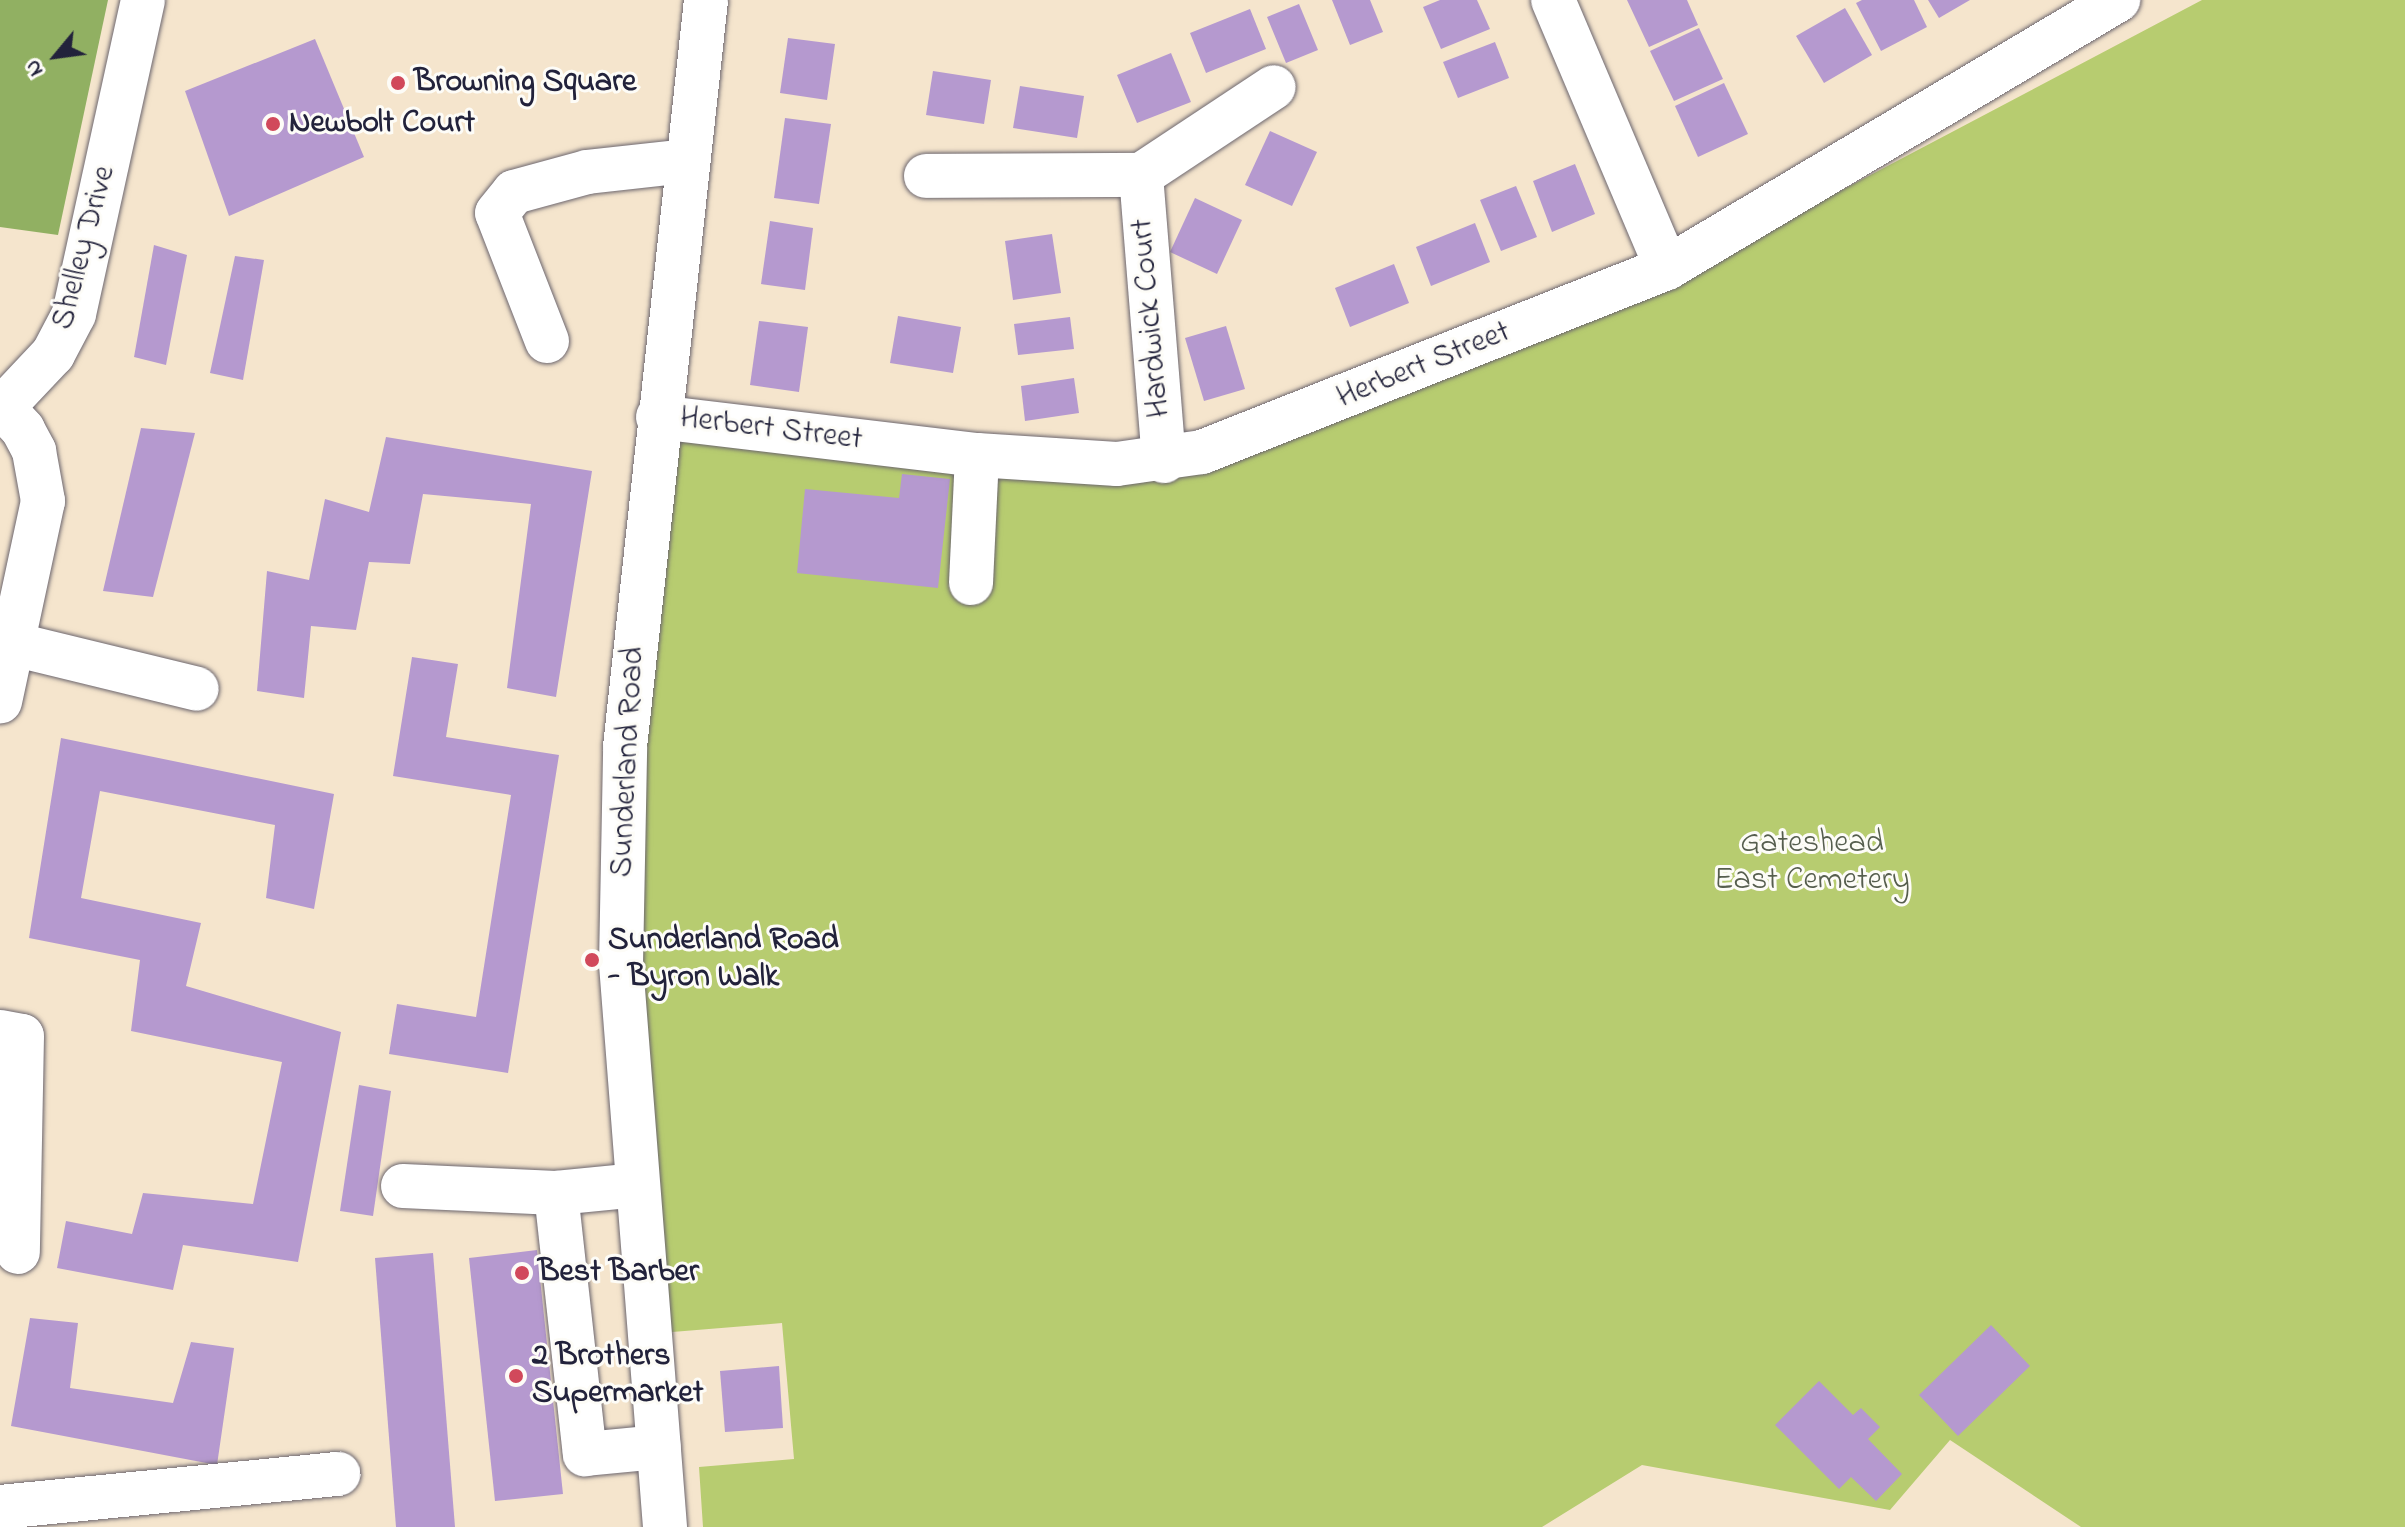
<!DOCTYPE html>
<html>
<head>
<meta charset="utf-8">
<style>
  body { margin:0 }
  #map { position:relative; width:2405px; height:1527px; overflow:hidden; background:#f5e5cd; font-family:"Indie Flower",sans-serif }
  div>[style] { position:absolute }
  [style*='--x'] { left:calc(var(--x)*1px); top:calc(var(--y)*1px); width:calc(var(--w)*1px); rotate:calc(var(--a)*1deg) }
  .green>* { inset:0; background:#b7cc70 }
  .forest>* { inset:0; background:#91b062 }
  .building>* { inset:0; background:#b599cf }
  .roads { filter:drop-shadow(0 0 2px #6c666e) drop-shadow(0 0 2px #6c666e) }
  .minor>* { height:44px; margin:-22px; padding:0 22px; transform-origin:22px; border-radius:22px; background:#fff }
  .major>* { height:44px; margin:-22px; padding:0 22px; transform-origin:22px; border-radius:22px; background:#fff }
  .dots>* { width:22px; height:22px; translate:-50% -50%; box-sizing:border-box; border:4px solid #fdfcf7; border-radius:50% }
  span { translate:-50% -50%; white-space:nowrap; text-align:center; line-height:1.15; -webkit-text-stroke:6px #fdfcf7; paint-order:stroke }
  .poi-label { font-size:32px; color:#22223b; font-weight:700 }
  .left { translate:0 -50%; text-align:left }
  .street-label { font-size:32px; color:#22223b }
  .park-label { font-size:32px; color:#565e4e }
  .north { position:absolute; left:16px; top:16px; width:80px; height:80px; -webkit-text-stroke:6px #fdfcf7; paint-order:stroke; rotate:241deg; font-size:22px; font-weight:700; line-height:32px; text-align:center; color:#22223b }
  .north::after { content:''; display:block; margin:auto; width:28px; height:36px; background:#22223b; clip-path:polygon(50% 0,100% 100%,50% 72%,0 100%) }
</style>
</head>
<body>
<div id="map">
  <div class="green">
    <div style="clip-path:polygon(2202px 0,2405px 0,2405px 1527px,2081px 1527px,1950px 1440px,1890px 1510px,1642px 1465px,1542px 1527px,703px 1527px,699px 1467px,794px 1459px,782px 1323px,660px 1333px,630px 962px,666px 427px,1119px 474px,1662px 285px)"></div>
  </div>
  <div class="forest">
    <div style="clip-path:polygon(0 0,108px 0,58px 235px,0 227px)"></div>
  </div>
  <div class="building">
    <div style="clip-path:polygon(1332px 0,1370px 0,1383px 32px,1350px 45px)"></div>
    <div style="clip-path:polygon(1440px 0,1477px 0,1490px 29px,1441px 49px,1423px 7px)"></div>
    <div style="clip-path:polygon(1627px 0,1687px 0,1698px 25px,1649px 47px)"></div>
    <div style="clip-path:polygon(1862px 0,1914px 0,1927px 27px,1881px 51px,1856px 3px)"></div>
    <div style="clip-path:polygon(1928px 0,1970px 0,1939px 18px)"></div>
    <div style="clip-path:polygon(1299px 4px,1318px 50px,1286px 63px,1267px 17px)"></div>
    <div style="clip-path:polygon(1845px 8px,1872px 55px,1824px 83px,1796px 36px)"></div>
    <div style="clip-path:polygon(1250px 9px,1266px 49px,1206px 73px,1190px 33px)"></div>
    <div style="clip-path:polygon(1699px 28px,1723px 79px,1674px 101px,1650px 51px)"></div>
    <div style="clip-path:polygon(788px 38px,835px 44px,827px 100px,780px 93px)"></div>
    <div style="clip-path:polygon(315px 39px,364px 157px,229px 216px,185px 91px)"></div>
    <div style="clip-path:polygon(1495px 42px,1509px 78px,1458px 98px,1443px 62px)"></div>
    <div style="clip-path:polygon(1171px 53px,1191px 102px,1137px 123px,1117px 75px)"></div>
    <div style="clip-path:polygon(933px 71px,991px 80px,984px 124px,926px 115px)"></div>
    <div style="clip-path:polygon(1724px 83px,1748px 134px,1698px 157px,1675px 106px)"></div>
    <div style="clip-path:polygon(1020px 86px,1084px 96px,1077px 138px,1013px 128px)"></div>
    <div style="clip-path:polygon(785px 118px,831px 124px,819px 204px,774px 198px)"></div>
    <div style="clip-path:polygon(1270px 131px,1317px 152px,1292px 206px,1245px 185px)"></div>
    <div style="clip-path:polygon(1575px 164px,1595px 214px,1552px 232px,1533px 181px)"></div>
    <div style="clip-path:polygon(1516px 186px,1537px 237px,1501px 251px,1480px 200px)"></div>
    <div style="clip-path:polygon(1195px 198px,1242px 220px,1217px 274px,1170px 252px)"></div>
    <div style="clip-path:polygon(770px 221px,813px 228px,805px 290px,761px 284px)"></div>
    <div style="clip-path:polygon(1475px 223px,1490px 262px,1431px 286px,1416px 247px)"></div>
    <div style="clip-path:polygon(1052px 234px,1061px 293px,1013px 300px,1005px 241px)"></div>
    <div style="clip-path:polygon(154px 245px,187px 255px,166px 365px,134px 357px)"></div>
    <div style="clip-path:polygon(235px 256px,264px 260px,243px 380px,210px 373px)"></div>
    <div style="clip-path:polygon(1394px 264px,1409px 303px,1350px 327px,1335px 288px)"></div>
    <div style="clip-path:polygon(898px 316px,961px 327px,953px 373px,890px 363px)"></div>
    <div style="clip-path:polygon(1070px 317px,1074px 349px,1018px 355px,1014px 324px)"></div>
    <div style="clip-path:polygon(759px 321px,808px 327px,799px 392px,750px 385px)"></div>
    <div style="clip-path:polygon(1226px 326px,1245px 389px,1204px 401px,1185px 338px)"></div>
    <div style="clip-path:polygon(1074px 378px,1079px 413px,1025px 421px,1021px 386px)"></div>
    <div style="clip-path:polygon(141px 428px,195px 433px,153px 597px,103px 591px)"></div>
    <div style="clip-path:polygon(386px 437px,592px 471px,556px 697px,507px 688px,531px 504px,423px 494px,410px 564px,369px 562px,356px 630px,311px 626px,304px 698px,257px 691px,267px 571px,309px 580px,325px 499px,369px 512px)"></div>
    <div style="clip-path:polygon(902px 474px,950px 479px,938px 588px,797px 573px,805px 489px,899px 498px)"></div>
    <div style="clip-path:polygon(412px 657px,458px 664px,446px 737px,559px 755px,508px 1073px,389px 1054px,397px 1004px,476px 1017px,511px 795px,393px 776px)"></div>
    <div style="clip-path:polygon(61px 738px,334px 794px,314px 909px,266px 898px,275px 825px,100px 791px,81px 898px,201px 923px,186px 986px,341px 1032px,298px 1262px,183px 1245px,173px 1290px,57px 1268px,66px 1221px,132px 1234px,143px 1193px,253px 1204px,282px 1062px,131px 1031px,140px 960px,29px 938px)"></div>
    <div style="clip-path:polygon(359px 1085px,391px 1091px,373px 1216px,340px 1211px)"></div>
    <div style="clip-path:polygon(537px 1250px,563px 1494px,495px 1501px,469px 1258px)"></div>
    <div style="clip-path:polygon(433px 1253px,455px 1527px,396px 1527px,375px 1258px)"></div>
    <div style="clip-path:polygon(30px 1318px,78px 1323px,70px 1388px,173px 1403px,191px 1342px,234px 1348px,217px 1465px,11px 1426px)"></div>
    <div style="clip-path:polygon(1991px 1325px,2030px 1366px,1958px 1436px,1919px 1395px)"></div>
    <div style="clip-path:polygon(779px 1366px,783px 1428px,725px 1432px,720px 1371px)"></div>
    <div style="clip-path:polygon(1819px 1381px,1853px 1415px,1861px 1408px,1880px 1427px,1868px 1439px,1902px 1474px,1876px 1501px,1851px 1477px,1839px 1489px,1775px 1425px)"></div>
  </div>
  <div class="roads">
    <div class="minor">
      <div style="--x:1553;--y:0;--w:291;--a:67"></div>
      <div style="--x:1141;--y:175;--w:287;--a:85.4"></div>
      <div style="--x:926;--y:176;--w:215;--a:-0.3"></div>
      <div style="--x:1141;--y:175;--w:159;--a:-33.5"></div>
      <div style="--x:547;--y:341;--w:137;--a:-111.3"></div>
      <div style="--x:497;--y:213;--w:27;--a:-51"></div>
      <div style="--x:514;--y:192;--w:76;--a:-15.3"></div>
      <div style="--x:587;--y:172;--w:101;--a:-6.3"></div>
      <div style="--x:0;--y:405;--w:34;--a:47"></div>
      <div style="--x:23;--y:430;--w:24;--a:62"></div>
      <div style="--x:34;--y:451;--w:51;--a:79.8"></div>
      <div style="--x:43;--y:501;--w:205;--a:102.1"></div>
      <div style="--x:3;--y:407;--w:73;--a:-46.7"></div>
      <div style="--x:53;--y:354;--w:45;--a:-62.3"></div>
      <div style="--x:74;--y:314;--w:321;--a:-77.6"></div>
      <div style="--x:658;--y:417;--w:321;--a:6.8"></div>
      <div style="--x:977;--y:455;--w:140;--a:3.7"></div>
      <div style="--x:1117;--y:464;--w:86;--a:-8"></div>
      <div style="--x:1202;--y:452;--w:500;--a:-21.59"></div>
      <div style="--x:1667;--y:268;--w:525;--a:-30.72"></div>
      <div style="--x:971;--y:583;--w:128;--a:-87.3"></div>
      <div style="--x:13;--y:644;--w:189;--a:13.7"></div>
      <div style="--x:0;--y:1032;--w:22;--a:10"></div>
      <div style="--x:22;--y:1036;--w:216;--a:91.1"></div>
      <div style="--x:403;--y:1186;--w:153;--a:2.6"></div>
      <div style="--x:556;--y:1193;--w:82;--a:-5.6"></div>
      <div style="--x:556;--y:1193;--w:263;--a:83.7"></div>
      <div style="--x:585;--y:1454;--w:74;--a:-5.4"></div>
      <div style="--x:0;--y:1507;--w:340;--a:-5.6"></div>
    </div>
    <div class="major">
      <div style="--x:665;--y:1527;--w:565;--a:-94.47"></div>
      <div style="--x:621;--y:964;--w:217;--a:-88.9"></div>
      <div style="--x:625;--y:747;--w:751;--a:-83.81"></div>
    </div>
  </div>
  <div class="dots">
    <div style="left:398px;top:83px;background:#d1495b"></div>
    <div style="left:273px;top:124px;background:#d1495b"></div>
    <div style="left:592px;top:960px;background:#d1495b"></div>
    <div style="left:522px;top:1273px;background:#d1495b"></div>
    <div style="left:516px;top:1376px;background:#d1495b"></div>
  </div>
  <div class="poi-label">
    <span class="left" style="left:414px;top:83px">Browning Square</span>
    <span class="left" style="left:289px;top:124px">Newbolt Court</span>
    <span class="left" style="left:608px;top:960px">Sunderland Road<br>- Byron Walk</span>
    <span class="left" style="left:538px;top:1273px">Best Barber</span>
    <span class="left" style="left:532px;top:1376px">2 Brothers<br>Supermarket</span>
  </div>
  <div class="street-label">
    <span style="left:85px;top:248px;rotate:-75deg">Shelley Drive</span>
    <span style="left:1152px;top:318px;rotate:-95deg">Hardwick Court</span>
    <span style="left:1424px;top:366px;rotate:-22deg">Herbert Street</span>
    <span style="left:771px;top:430px;rotate:7deg">Herbert Street</span>
    <span style="left:629px;top:762px;rotate:-87deg">Sunderland Road</span>
  </div>
  <div class="park-label">
    <span style="left:1812px;top:863px">Gateshead<br>East Cemetery</span>
  </div>
  <div class="north">N</div>
</div>
</body>
</html>
